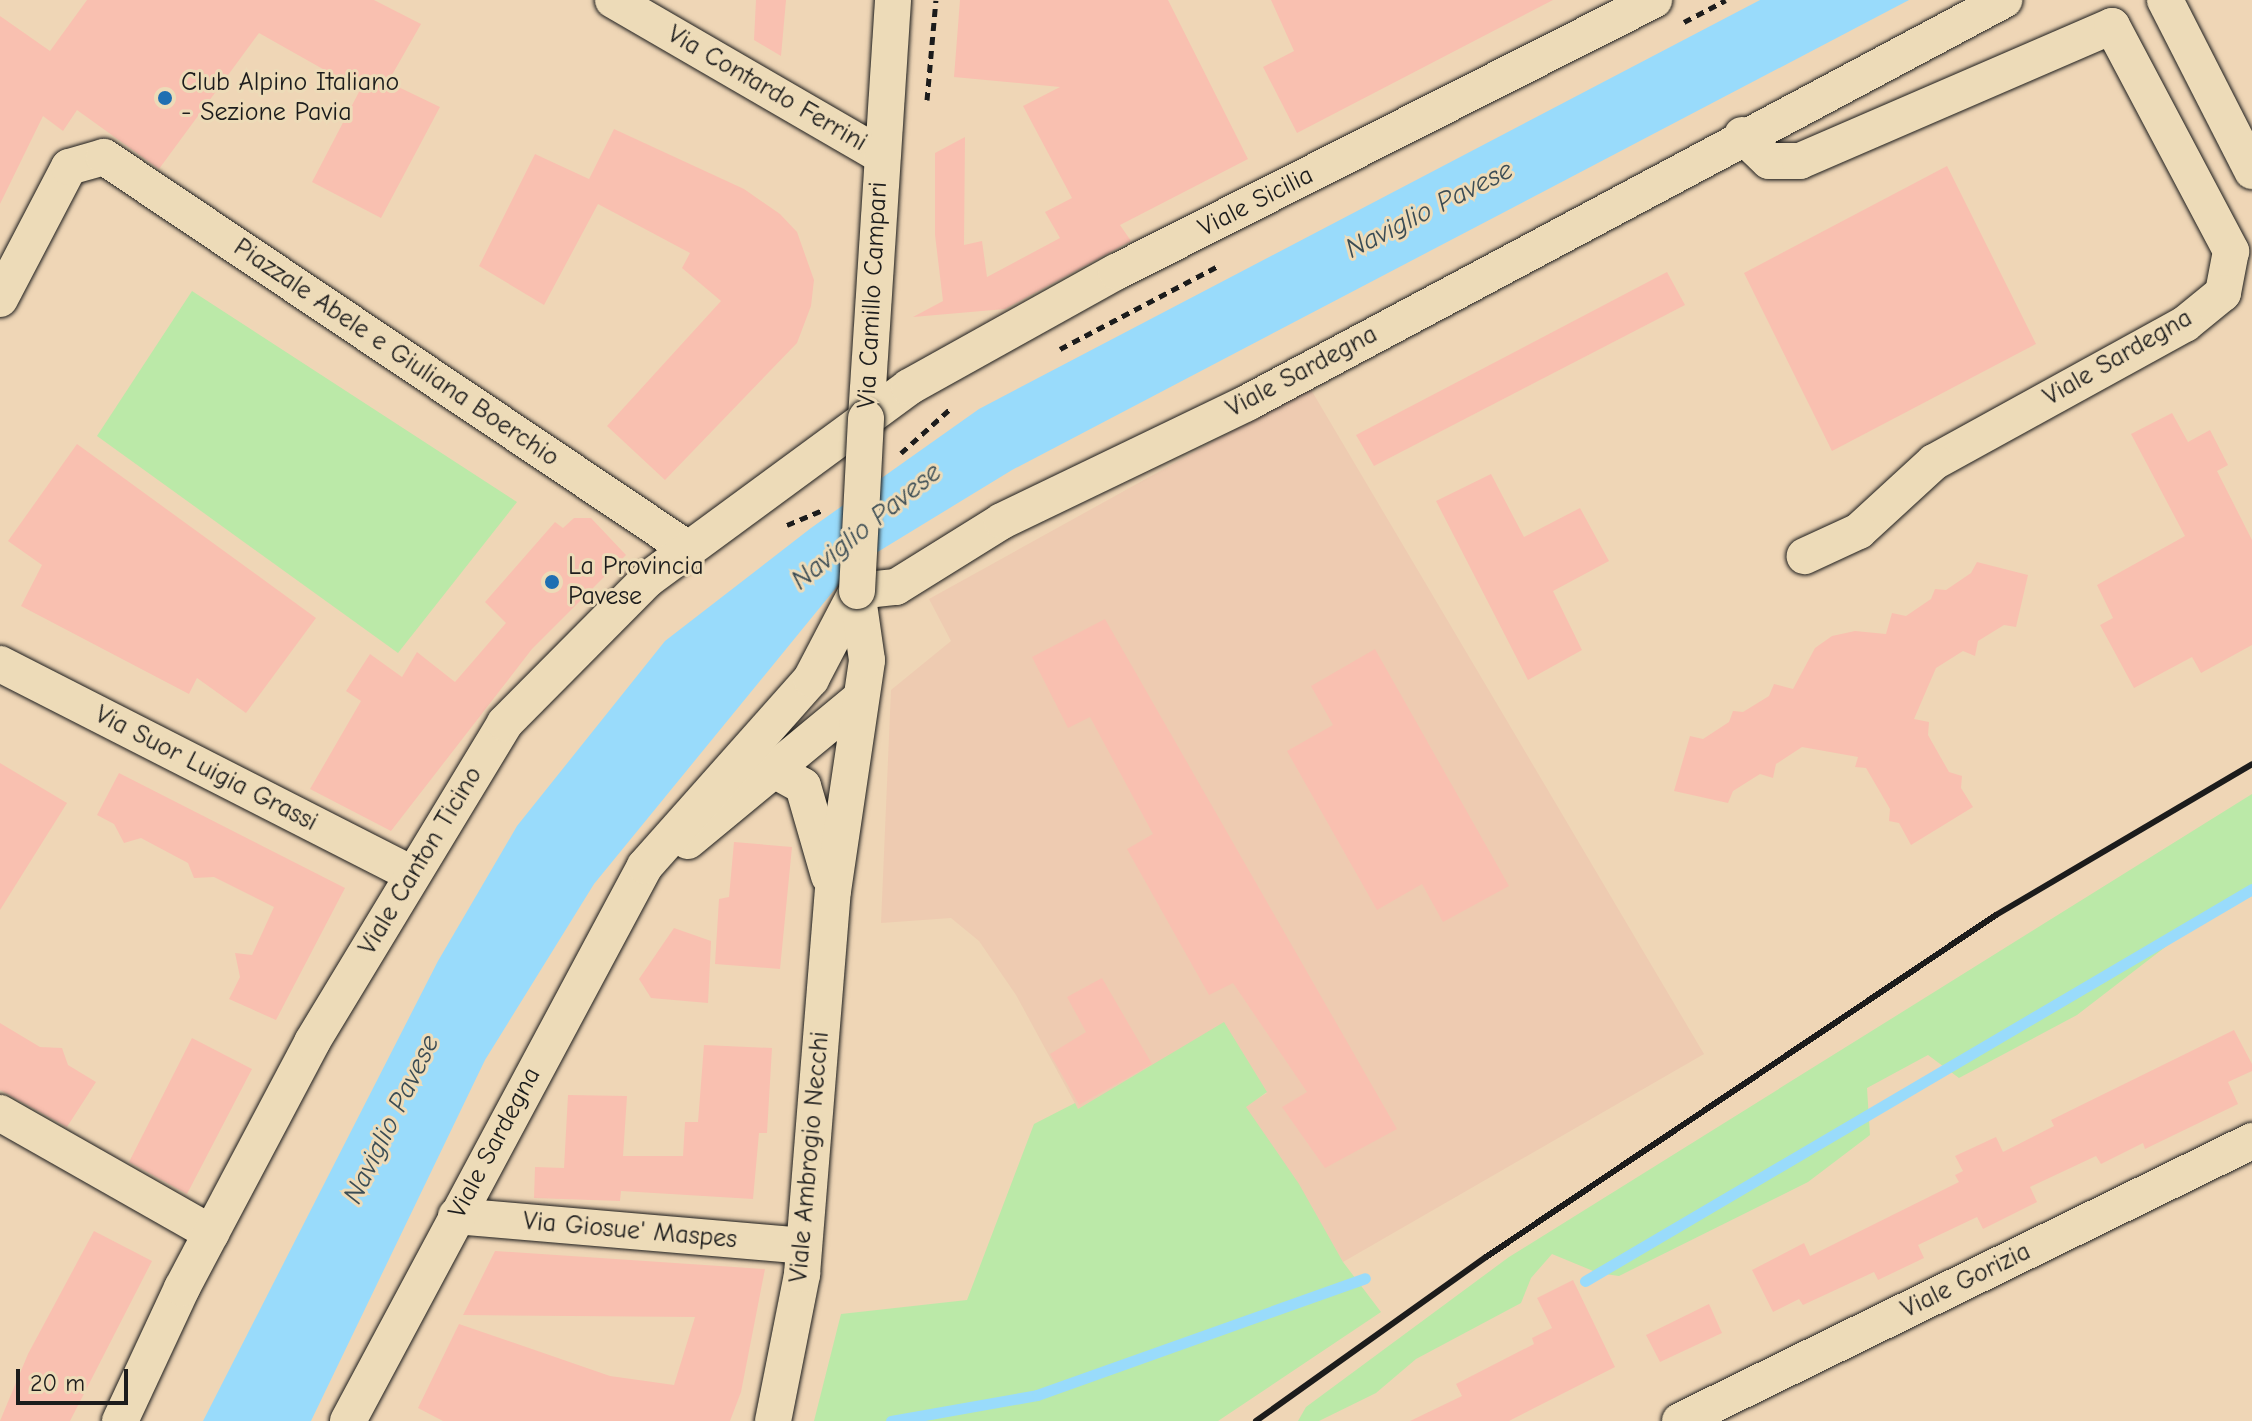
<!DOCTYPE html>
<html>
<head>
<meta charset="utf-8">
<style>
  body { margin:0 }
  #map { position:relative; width:2252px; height:1421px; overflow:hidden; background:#efd6b6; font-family:"Comic Neue",sans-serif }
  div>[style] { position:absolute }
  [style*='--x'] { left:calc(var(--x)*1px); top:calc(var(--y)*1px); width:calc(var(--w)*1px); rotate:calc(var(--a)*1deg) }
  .built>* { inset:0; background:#eecbb1 }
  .green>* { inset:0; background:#bbe9a8 }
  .water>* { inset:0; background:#99dbfb }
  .stream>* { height:11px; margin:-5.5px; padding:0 5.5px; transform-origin:5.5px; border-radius:5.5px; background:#99dbfb }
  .building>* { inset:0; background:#f9c0b0 }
  .path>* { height:5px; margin-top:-2.5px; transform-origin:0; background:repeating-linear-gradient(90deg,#1c1c1c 0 8px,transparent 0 14px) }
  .roads { filter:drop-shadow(0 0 2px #1c1c1c) drop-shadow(0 0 2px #1c1c1c) }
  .minor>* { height:36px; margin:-18px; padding:0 18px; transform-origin:18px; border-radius:18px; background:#eddbb8 }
  .rail>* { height:6px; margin:-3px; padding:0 3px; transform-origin:3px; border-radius:3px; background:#1c1c1c }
  .bridges { filter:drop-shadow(0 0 2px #1c1c1c) drop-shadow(0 0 2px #1c1c1c) }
  .minor-bridge>* { height:36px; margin:-18px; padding:0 18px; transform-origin:18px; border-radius:18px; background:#eddbb8 }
  .dots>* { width:22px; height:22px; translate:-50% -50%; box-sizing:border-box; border:4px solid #eddbb8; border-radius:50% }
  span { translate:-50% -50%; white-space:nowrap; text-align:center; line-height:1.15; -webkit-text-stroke:6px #eddbb8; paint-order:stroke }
  .poi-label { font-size:26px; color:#1c1c1c }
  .left { translate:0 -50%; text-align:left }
  .street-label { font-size:26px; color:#1c1c1c }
  .water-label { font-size:28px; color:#3b4c54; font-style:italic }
  .scale { position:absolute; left:16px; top:1369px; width:112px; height:36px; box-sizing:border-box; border:4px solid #1c1c1c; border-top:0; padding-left:10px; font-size:24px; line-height:28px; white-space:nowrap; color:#1c1c1c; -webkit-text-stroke:6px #eddbb8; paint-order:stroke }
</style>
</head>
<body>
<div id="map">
  <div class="built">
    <div style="clip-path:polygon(1310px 388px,1704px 1054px,1343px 1262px,1245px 1106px,1267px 1093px,1157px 1065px,1078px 1109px,1016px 995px,979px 941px,951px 918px,881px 923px,891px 690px,951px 641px,929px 599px)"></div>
  </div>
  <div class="green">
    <div style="clip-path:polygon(192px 291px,517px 502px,398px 653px,97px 436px)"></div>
    <div style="clip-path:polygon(2252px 794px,2252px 896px,2203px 918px,2077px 1015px,1959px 1078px,1928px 1055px,1867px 1088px,1870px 1135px,1808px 1182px,1619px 1276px,1598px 1273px,1552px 1254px,1531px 1278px,1521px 1303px,1416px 1359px,1376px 1393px,1319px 1421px,1298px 1421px,1306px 1407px,1509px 1257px)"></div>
    <div style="clip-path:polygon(1224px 1022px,1267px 1092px,1246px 1107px,1299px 1184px,1343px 1262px,1381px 1312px,1218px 1421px,814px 1421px,841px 1314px,967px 1300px,1034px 1124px,1075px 1103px,1078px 1109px)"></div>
  </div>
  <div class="water">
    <div style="clip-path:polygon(1760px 0,1909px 0,1012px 470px,853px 567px,594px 884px,485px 1060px,311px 1421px,203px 1421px,438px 961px,517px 826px,665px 641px,811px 528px,979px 409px)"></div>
  </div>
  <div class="stream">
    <div style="--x:1585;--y:1281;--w:774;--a:-30.44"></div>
    <div style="--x:891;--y:1421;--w:148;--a:-10.1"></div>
    <div style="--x:1037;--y:1395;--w:348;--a:-19.6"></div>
  </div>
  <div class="building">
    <div style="clip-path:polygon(87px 0,374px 0,421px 24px,388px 82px,440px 107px,381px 218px,312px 182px,360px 90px,259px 33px,159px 169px,77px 110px,63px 131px,43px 116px,0 204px,0 16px,50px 51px)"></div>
    <div style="clip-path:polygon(756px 0,786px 0,781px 56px,754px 40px)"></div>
    <div style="clip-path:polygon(960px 0,1168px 0,1248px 159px,1120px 225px,1131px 241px,1005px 309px,913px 317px,943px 301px,935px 235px,935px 153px,965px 137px,964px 245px,982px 241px,987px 277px,1060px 238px,1045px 212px,1072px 198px,1023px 106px,1060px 87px,954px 77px)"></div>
    <div style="clip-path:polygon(1271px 0,1553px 0,1297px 133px,1263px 67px,1294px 51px)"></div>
    <div style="clip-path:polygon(614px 129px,744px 189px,780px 214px,797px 232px,814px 280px,811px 306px,797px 343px,665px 480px,607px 426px,721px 301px,682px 268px,690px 253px,598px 204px,544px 305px,479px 266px,535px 154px,589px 179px)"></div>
    <div style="clip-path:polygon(1947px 166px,2036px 344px,1832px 451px,1744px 273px)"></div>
    <div style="clip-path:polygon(1667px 272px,1685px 305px,1374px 466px,1356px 435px)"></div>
    <div style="clip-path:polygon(2172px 413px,2188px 442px,2210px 430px,2228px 465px,2217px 471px,2252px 540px,2252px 645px,2201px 673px,2192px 657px,2134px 688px,2100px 625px,2113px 618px,2097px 585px,2185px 536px,2131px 434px)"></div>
    <div style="clip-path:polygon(77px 444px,316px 618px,246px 713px,197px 678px,189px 694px,21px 606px,42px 565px,8px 541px)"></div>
    <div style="clip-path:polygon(1491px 474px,1524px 537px,1580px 508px,1609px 561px,1553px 591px,1582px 650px,1528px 680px,1436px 501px)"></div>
    <div style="clip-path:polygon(574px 518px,591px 518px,626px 555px,532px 649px,391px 831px,310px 789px,361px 701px,346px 691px,370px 654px,402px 677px,417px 652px,455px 682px,506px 623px,485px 602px,555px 522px,563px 528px)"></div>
    <div style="clip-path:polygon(1977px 562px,2028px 575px,2016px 627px,2004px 625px,1978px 641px,1975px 656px,1963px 651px,1936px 668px,1914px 719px,1929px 722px,1928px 735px,1949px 772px,1962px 776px,1961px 788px,1973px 807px,1911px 845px,1899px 823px,1889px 821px,1890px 809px,1866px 768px,1855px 767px,1858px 757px,1802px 747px,1776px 764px,1773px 778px,1760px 774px,1733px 791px,1728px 803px,1674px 791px,1690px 736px,1703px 739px,1729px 722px,1733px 711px,1743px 712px,1769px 696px,1774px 684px,1793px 689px,1815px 648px,1832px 636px,1855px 631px,1886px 634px,1892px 613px,1906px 616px,1931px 599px,1935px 589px,1946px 590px,1971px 573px)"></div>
    <div style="clip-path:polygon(1105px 619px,1397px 1129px,1325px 1168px,1282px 1107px,1307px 1092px,1233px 983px,1209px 995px,1127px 849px,1153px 834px,1090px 717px,1068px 728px,1032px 657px)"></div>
    <div style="clip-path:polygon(1375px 649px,1509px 886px,1443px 922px,1422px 884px,1377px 910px,1287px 751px,1333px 725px,1311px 686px)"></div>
    <div style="clip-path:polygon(0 763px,67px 803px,0 910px)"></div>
    <div style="clip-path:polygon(119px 773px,345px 888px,276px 1020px,229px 999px,240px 977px,235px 953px,252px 955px,274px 907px,214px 877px,194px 878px,188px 863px,141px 838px,124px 843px,114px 824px,97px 815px)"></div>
    <div style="clip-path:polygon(734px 842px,792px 847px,780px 969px,715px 964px,719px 899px,729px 897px)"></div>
    <div style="clip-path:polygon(674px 928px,711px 941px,708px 1003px,651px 998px,639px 979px)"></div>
    <div style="clip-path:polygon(1102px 978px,1152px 1064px,1079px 1105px,1050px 1054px,1086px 1032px,1067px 997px)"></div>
    <div style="clip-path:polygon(0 1023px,40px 1047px,62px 1048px,68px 1065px,96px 1082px,67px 1127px,0 1090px)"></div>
    <div style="clip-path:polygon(2234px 1030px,2252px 1064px,2252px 1071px,2228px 1082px,2238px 1104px,2145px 1149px,2143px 1143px,2101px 1164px,2096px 1156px,2030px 1187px,2037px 1202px,1983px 1229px,1977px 1217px,1918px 1245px,1924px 1258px,1878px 1280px,1874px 1272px,1803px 1305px,1799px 1299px,1773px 1312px,1752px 1270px,1804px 1243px,1810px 1256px,1959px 1182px,1955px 1175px,1963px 1171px,1955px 1156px,1996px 1137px,2003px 1152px,2054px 1126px,2051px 1120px)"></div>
    <div style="clip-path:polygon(192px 1038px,252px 1069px,187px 1194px,129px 1162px)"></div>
    <div style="clip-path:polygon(704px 1045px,772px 1048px,767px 1133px,759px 1133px,753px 1199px,621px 1191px,620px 1201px,534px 1198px,535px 1167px,564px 1168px,568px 1095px,627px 1096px,623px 1156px,683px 1156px,685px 1122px,698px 1122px)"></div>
    <div style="clip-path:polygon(94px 1231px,152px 1261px,70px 1421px,0 1421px,28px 1354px)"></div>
    <div style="clip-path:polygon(495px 1251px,765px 1269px,741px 1392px,730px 1421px,443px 1421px,418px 1408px,459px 1324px,610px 1376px,674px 1385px,695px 1317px,463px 1315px)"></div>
    <div style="clip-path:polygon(1573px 1280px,1615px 1367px,1509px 1421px,1410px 1421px,1462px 1396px,1456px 1384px,1534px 1344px,1532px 1338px,1552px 1328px,1537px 1298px)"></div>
    <div style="clip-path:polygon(1709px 1304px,1722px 1333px,1660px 1362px,1646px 1335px)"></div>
  </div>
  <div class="path">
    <div style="--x:1684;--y:22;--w:47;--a:-27.6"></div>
    <div style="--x:927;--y:100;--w:100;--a:-84.9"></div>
    <div style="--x:1060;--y:349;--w:178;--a:-27.7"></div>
    <div style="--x:901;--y:453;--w:66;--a:-41.9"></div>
    <div style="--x:787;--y:525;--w:41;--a:-22.8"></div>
  </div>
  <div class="roads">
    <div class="minor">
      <div style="--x:613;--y:0;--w:309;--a:30.1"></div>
      <div style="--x:2165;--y:0;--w:192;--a:63"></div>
      <div style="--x:1742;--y:135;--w:37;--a:44"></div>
      <div style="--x:1769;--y:161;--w:31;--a:0"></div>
      <div style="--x:1800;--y:161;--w:340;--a:-23.4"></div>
      <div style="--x:2112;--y:26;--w:255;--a:62.1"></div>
      <div style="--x:2231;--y:251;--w:43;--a:100.8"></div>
      <div style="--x:2223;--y:293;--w:49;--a:140.8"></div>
      <div style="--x:2185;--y:324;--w:286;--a:151.2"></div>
      <div style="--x:1934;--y:462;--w:102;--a:137.4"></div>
      <div style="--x:1859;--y:531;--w:60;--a:155.2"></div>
      <div style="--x:0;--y:299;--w:149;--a:-62.4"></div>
      <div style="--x:69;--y:167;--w:36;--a:-16"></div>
      <div style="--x:104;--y:157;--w:703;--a:33.87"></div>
      <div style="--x:866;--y:418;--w:419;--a:-86.3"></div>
      <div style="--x:857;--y:591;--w:39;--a:-6"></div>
      <div style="--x:896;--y:587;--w:125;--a:-31.9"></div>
      <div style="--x:1002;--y:521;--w:272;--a:-25.7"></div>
      <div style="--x:1247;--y:403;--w:858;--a:-28.03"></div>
      <div style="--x:0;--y:664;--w:462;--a:27"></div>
      <div style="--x:774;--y:770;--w:33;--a:29"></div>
      <div style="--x:803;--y:786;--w:94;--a:73.9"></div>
      <div style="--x:688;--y:841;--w:219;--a:-39.6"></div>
      <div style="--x:0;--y:1113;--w:243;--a:29.6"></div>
      <div style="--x:456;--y:1216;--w:349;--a:4.9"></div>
      <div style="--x:120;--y:1421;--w:147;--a:-65"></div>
      <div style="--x:182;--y:1288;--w:278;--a:-62.1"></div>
      <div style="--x:312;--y:1042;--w:373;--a:-58.8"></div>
      <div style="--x:505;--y:723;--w:203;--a:-45.2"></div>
      <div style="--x:648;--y:579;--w:324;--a:-36.3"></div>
      <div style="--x:909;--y:387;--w:237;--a:-29.1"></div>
      <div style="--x:1116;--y:272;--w:603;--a:-26.82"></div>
      <div style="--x:348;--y:1421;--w:629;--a:-61.85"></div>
      <div style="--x:645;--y:866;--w:250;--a:-48.4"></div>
      <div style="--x:811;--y:679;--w:99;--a:-62.4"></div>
      <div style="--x:773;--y:1421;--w:150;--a:-78.8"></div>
      <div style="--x:802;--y:1274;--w:384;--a:-85.4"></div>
      <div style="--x:833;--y:891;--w:233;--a:-81.6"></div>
      <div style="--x:867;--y:660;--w:70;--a:-98.2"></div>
      <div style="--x:1680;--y:1421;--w:637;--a:-26.08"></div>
    </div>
  </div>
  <div class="rail">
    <div style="--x:1256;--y:1421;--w:282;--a:-35.5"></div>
    <div style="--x:1486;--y:1257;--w:614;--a:-33.85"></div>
    <div style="--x:1996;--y:915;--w:297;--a:-30.5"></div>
  </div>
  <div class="bridges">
    <div class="minor-bridge">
      <div style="--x:857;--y:591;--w:173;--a:-87"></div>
    </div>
  </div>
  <div class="dots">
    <div style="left:165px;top:98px;background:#1f6fb2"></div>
    <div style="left:552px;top:582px;background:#1f6fb2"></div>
  </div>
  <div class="poi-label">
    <span class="left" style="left:181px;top:98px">Club Alpino Italiano<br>- Sezione Pavia</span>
    <span class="left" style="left:568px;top:582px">La Provincia<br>Pavese</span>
  </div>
  <div class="street-label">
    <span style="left:767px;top:89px;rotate:30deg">Via Contardo Ferrini</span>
    <span style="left:1256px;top:202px;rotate:-27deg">Viale Sicilia</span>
    <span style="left:873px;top:295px;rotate:-87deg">Via Camillo Campari</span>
    <span style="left:396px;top:353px;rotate:34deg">Piazzale Abele e Giuliana Boerchio</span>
    <span style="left:2118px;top:358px;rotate:-30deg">Viale Sardegna</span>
    <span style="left:1302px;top:372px;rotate:-28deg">Viale Sardegna</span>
    <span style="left:206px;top:769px;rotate:27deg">Via Suor Luigia Grassi</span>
    <span style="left:421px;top:861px;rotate:-59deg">Viale Canton Ticino</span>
    <span style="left:495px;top:1143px;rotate:-62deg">Viale Sardegna</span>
    <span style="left:810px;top:1157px;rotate:-85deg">Viale Ambrogio Necchi</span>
    <span style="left:630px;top:1231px;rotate:5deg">Via Giosue' Maspes</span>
    <span style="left:1966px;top:1281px;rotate:-26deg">Viale Gorizia</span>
  </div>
  <div class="water-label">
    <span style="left:1429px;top:209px;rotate:-27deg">Naviglio Pavese</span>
    <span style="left:866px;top:526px;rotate:-39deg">Naviglio Pavese</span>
    <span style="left:391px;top:1119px;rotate:-64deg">Naviglio Pavese</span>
  </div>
  <div class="scale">20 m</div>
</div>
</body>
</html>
